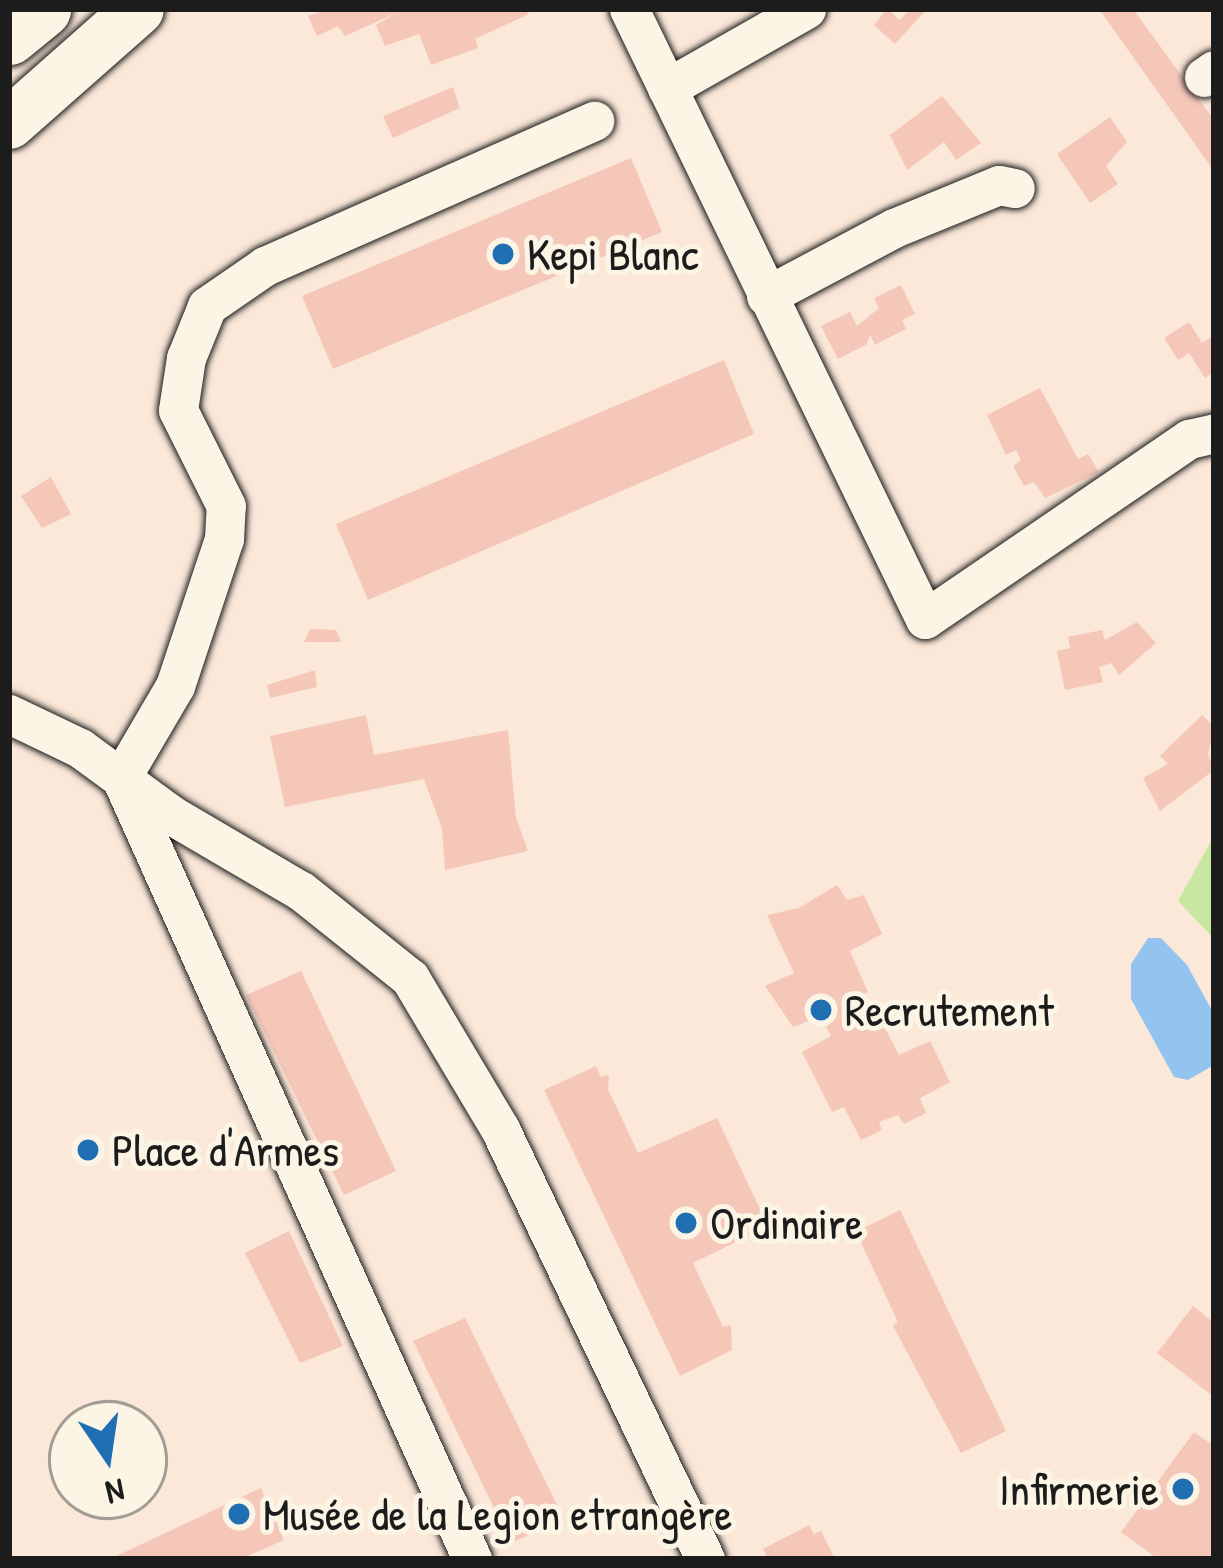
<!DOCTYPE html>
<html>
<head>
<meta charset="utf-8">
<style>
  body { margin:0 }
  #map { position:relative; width:1223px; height:1568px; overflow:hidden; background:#fbe8d9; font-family:"Patrick Hand",sans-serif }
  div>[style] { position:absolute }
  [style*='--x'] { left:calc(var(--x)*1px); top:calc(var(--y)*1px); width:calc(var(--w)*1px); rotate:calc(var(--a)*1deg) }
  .green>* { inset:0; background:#c8e8a1 }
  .water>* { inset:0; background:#93c4ef }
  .building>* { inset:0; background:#f4c7b9 }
  .roads { filter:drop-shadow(0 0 3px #1c1c1c) drop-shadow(0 0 3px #1c1c1c) }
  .minor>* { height:39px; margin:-19.5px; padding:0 19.5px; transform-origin:19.5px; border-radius:19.5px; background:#fcf5e5 }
  .major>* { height:51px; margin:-25.5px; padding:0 25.5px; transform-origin:25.5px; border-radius:25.5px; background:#fcf5e5 }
  .highway>* { height:57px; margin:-28.5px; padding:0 28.5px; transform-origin:28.5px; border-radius:28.5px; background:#fcf5e5 }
  .dots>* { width:33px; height:33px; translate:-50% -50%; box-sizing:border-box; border:6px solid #fcf5e5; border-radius:50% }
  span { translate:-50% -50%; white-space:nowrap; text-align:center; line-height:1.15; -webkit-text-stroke:10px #fcf5e5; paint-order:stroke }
  .poi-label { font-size:45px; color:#1c1c1c }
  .left { translate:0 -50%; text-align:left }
  .right { translate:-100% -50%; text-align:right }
  .frame { position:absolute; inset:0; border:12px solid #1c1c1c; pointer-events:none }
  .north { position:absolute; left:48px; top:1400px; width:120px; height:120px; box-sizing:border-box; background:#fcf5e5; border:3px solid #a29e95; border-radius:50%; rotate:167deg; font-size:33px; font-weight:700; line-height:48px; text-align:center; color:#1c1c1c }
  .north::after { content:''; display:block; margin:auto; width:42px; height:54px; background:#1f6fb2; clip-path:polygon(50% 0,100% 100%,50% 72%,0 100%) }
</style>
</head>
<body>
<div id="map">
  <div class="green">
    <div style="clip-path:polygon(1214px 836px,1214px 939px,1178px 901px)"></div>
  </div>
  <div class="water">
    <div style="clip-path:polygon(1148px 938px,1161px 938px,1187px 965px,1214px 1014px,1214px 1065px,1188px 1080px,1174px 1077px,1131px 999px,1131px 964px)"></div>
  </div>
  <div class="building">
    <div style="clip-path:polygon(329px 9px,526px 9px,529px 14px,475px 39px,478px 48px,431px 65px,419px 34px,385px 46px,376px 25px,396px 13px,345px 36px,338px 26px,317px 36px,308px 16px)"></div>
    <div style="clip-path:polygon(887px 9px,900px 20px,910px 9px,927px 9px,895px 44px,874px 25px)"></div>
    <div style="clip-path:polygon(1099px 9px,1133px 9px,1214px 120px,1214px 171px)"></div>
    <div style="clip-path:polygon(453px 87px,460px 108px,393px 138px,383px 116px)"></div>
    <div style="clip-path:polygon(942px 96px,981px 143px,956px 160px,944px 142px,907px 170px,890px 135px)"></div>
    <div style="clip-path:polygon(1110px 117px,1127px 142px,1106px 166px,1118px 184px,1090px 203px,1057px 154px)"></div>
    <div style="clip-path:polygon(631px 158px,662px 232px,333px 369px,302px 296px)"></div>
    <div style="clip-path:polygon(901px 285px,915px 314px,902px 320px,906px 329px,875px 345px,870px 334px,867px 344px,838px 359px,821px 326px,850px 312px,857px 326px,879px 308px,874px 298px)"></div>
    <div style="clip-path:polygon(1189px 322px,1202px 343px,1214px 335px,1214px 372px,1205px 378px,1189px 353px,1178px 360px,1164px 338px)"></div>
    <div style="clip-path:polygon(724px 360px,754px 434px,368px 600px,336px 524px)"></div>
    <div style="clip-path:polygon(1040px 388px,1078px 459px,1088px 454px,1099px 472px,1045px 498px,1034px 482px,1024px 486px,1013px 466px,1021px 460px,1016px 450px,1006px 455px,987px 415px)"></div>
    <div style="clip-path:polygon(51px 477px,71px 514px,42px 528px,21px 496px)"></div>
    <div style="clip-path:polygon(1137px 622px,1156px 643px,1119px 675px,1111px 663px,1099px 667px,1103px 682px,1065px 690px,1057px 651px,1070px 648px,1068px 637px,1102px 630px,1105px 640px)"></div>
    <div style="clip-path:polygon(310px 629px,336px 630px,341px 642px,304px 642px)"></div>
    <div style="clip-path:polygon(315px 670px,317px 687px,270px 698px,267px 685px)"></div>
    <div style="clip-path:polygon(366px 715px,374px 755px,508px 730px,516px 818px,528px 851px,445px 870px,442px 829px,424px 779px,285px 807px,270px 736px)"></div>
    <div style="clip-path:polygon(1202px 715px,1214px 727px,1208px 754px,1214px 770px,1160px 811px,1143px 778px,1168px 764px,1160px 756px)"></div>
    <div style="clip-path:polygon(837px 885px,847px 900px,864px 895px,882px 934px,850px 951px,868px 992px,856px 999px,864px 1022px,878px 1015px,899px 1055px,930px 1041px,950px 1082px,920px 1098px,926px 1113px,904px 1124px,898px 1115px,879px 1122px,882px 1130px,861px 1140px,844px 1107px,832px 1112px,802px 1052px,831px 1036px,821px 1016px,793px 1027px,765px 986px,794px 973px,767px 915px,799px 908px)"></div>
    <div style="clip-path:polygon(301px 971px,396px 1171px,344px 1195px,246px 995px)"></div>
    <div style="clip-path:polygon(596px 1066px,601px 1077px,609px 1075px,608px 1089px,638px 1153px,717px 1118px,768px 1226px,693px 1263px,723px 1327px,731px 1325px,732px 1350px,680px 1376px,544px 1090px)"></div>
    <div style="clip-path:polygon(900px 1210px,1006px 1431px,961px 1453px,893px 1326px,898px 1322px,856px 1232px)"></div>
    <div style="clip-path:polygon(289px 1231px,343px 1346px,300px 1363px,245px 1253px)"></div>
    <div style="clip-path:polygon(1193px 1306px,1214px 1323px,1214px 1397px,1157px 1353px)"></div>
    <div style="clip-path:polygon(465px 1318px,564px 1519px,511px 1543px,413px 1341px)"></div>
    <div style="clip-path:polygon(1194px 1432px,1214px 1446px,1214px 1559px,1158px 1559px,1121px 1532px)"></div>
    <div style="clip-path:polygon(261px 1488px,284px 1540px,241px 1559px,110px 1559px)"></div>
    <div style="clip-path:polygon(809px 1525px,814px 1534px,821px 1531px,835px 1559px,768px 1559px,763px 1549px)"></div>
  </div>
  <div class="roads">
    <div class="minor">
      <div style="--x:629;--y:9;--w:678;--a:64.12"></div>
      <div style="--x:925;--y:619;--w:320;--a:-34.3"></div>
      <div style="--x:1189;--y:439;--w:26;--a:-13"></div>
      <div style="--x:1204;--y:77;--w:12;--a:-35"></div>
      <div style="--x:667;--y:88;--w:160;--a:-29.6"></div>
      <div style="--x:766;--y:296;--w:145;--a:-28"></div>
      <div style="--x:894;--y:228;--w:113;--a:-22.3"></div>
      <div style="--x:999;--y:185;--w:16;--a:11"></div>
      <div style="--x:9;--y:714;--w:79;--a:25.6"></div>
      <div style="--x:80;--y:748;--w:115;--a:36.2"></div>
      <div style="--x:173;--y:816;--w:148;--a:30.4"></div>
      <div style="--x:301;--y:891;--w:139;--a:38.6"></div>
      <div style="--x:410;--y:978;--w:176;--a:59.2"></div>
      <div style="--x:500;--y:1129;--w:476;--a:64.5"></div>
      <div style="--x:121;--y:778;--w:107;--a:-59.6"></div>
      <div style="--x:175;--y:686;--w:155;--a:-71.6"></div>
      <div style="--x:224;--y:539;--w:33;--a:-87"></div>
      <div style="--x:226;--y:506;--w:107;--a:-116.6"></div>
      <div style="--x:178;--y:410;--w:53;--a:-81.3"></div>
      <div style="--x:186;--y:358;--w:56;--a:-68"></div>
      <div style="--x:207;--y:306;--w:70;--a:-34.6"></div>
      <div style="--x:265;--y:266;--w:360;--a:-23.8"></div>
      <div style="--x:121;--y:778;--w:856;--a:65.8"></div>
    </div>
    <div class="major">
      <div style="--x:9;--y:123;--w:172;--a:-41.5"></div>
    </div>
    <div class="highway">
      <div style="--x:9;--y:36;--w:43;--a:-39.3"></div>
    </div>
  </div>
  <div class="dots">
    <div style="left:503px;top:254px;background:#1f6fb2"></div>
    <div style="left:821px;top:1010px;background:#1f6fb2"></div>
    <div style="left:88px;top:1150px;background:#1f6fb2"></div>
    <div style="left:686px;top:1223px;background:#1f6fb2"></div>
    <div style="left:1183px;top:1489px;background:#1f6fb2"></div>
    <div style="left:239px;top:1514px;background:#1f6fb2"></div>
  </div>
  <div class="poi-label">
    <span class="left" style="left:527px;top:254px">Kepi Blanc</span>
    <span class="left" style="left:845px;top:1010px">Recrutement</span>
    <span class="left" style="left:112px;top:1150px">Place d'Armes</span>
    <span class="left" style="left:710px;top:1223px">Ordinaire</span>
    <span class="right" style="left:1159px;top:1489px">Infirmerie</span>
    <span class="left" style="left:263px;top:1514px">Musée de la Legion etrangère</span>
  </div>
  <div class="frame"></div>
  <div class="north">N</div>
</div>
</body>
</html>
